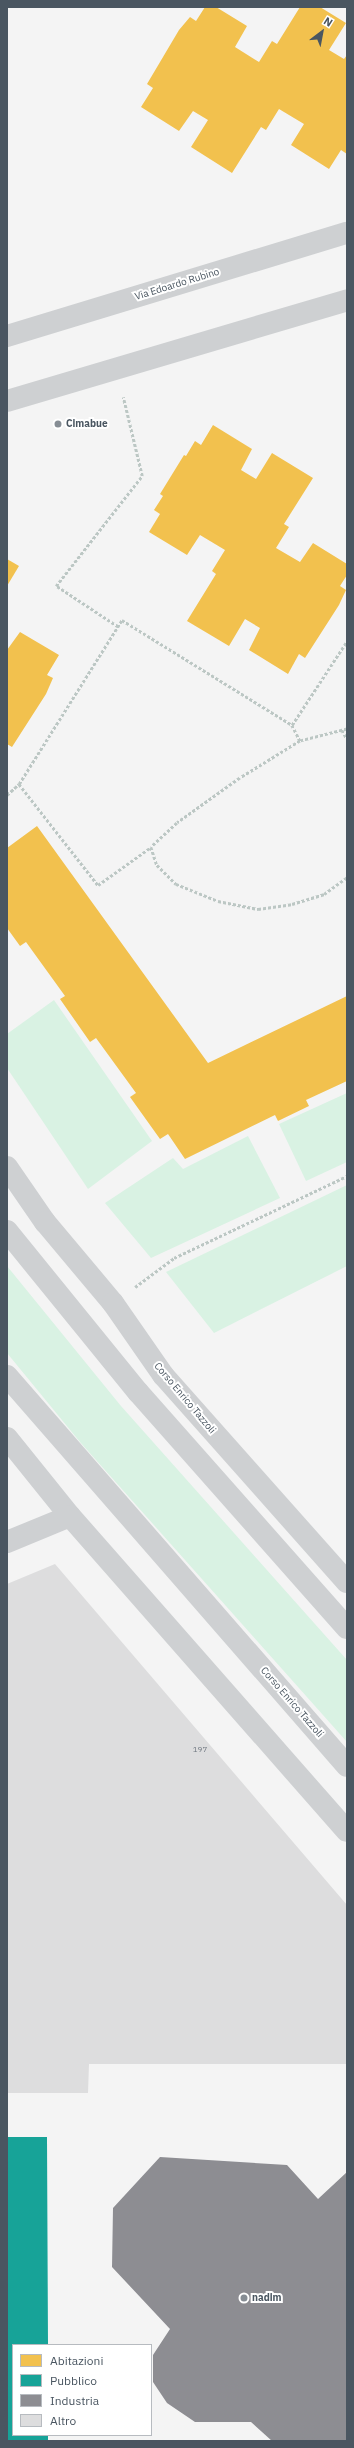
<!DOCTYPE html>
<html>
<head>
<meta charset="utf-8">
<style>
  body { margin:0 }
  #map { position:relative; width:354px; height:2448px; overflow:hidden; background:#f4f4f4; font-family:"IBM Plex Sans",sans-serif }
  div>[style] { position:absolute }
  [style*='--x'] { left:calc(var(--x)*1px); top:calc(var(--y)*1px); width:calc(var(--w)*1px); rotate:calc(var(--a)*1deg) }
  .green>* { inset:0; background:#d9f2e3 }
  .homes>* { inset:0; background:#f2c14e }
  .public>* { inset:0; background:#17a398 }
  .industry>* { inset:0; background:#8d8d92 }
  .building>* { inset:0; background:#ddddde }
  .path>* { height:2.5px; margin-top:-1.25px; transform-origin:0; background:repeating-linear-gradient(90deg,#bcc7c4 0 3px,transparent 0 5px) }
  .minor>* { height:22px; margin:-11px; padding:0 11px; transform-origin:11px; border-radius:11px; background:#ced0d2 }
  .tertiary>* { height:22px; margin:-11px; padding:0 11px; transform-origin:11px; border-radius:11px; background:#ced0d2 }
  .dots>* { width:11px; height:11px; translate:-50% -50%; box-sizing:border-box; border:2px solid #fff; border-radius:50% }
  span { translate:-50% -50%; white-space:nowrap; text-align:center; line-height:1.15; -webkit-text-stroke:4px #fff; paint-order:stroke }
  .number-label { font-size:8px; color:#707881 }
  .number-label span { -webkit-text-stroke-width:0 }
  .street-label { font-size:10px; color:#4a5661 }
  .poi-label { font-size:10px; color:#4a5661; font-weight:700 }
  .left { translate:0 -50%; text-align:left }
  .frame { position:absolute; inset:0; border:8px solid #4a5661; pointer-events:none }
  .legend { position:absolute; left:12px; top:2344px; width:140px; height:92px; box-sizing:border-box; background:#fff; border:1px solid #b7bbc0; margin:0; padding:5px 7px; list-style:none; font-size:12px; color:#4a5661 }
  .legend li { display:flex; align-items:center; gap:8px; height:20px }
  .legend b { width:20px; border:1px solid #b7bbc0 }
  .north { position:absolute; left:302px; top:12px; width:40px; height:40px; -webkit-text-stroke:3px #fff; paint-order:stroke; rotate:32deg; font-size:11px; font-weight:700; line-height:16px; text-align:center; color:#4a5661 }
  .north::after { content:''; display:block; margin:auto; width:14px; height:18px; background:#4a5661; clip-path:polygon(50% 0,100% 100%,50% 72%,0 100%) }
</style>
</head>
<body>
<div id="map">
  <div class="green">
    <div style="clip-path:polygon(54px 1000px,152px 1141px,88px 1189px,7px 1068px,7px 1034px)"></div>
    <div style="clip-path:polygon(347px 1093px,347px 1162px,306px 1181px,279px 1124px)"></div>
    <div style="clip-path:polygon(248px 1136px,280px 1198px,151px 1258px,105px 1203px,173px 1158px,183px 1169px)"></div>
    <div style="clip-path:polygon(347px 1185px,347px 1266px,214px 1333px,166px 1272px)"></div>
    <div style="clip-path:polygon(7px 1266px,121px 1406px,347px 1660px,347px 1742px,80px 1442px,7px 1353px)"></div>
  </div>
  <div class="homes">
    <div style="clip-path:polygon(205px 7px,216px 7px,247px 26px,235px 47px,259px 62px,272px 41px,277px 44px,300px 7px,320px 7px,346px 23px,329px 50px,344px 59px,347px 55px,347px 154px,341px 150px,329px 169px,291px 145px,304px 124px,279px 109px,266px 130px,261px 127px,232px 173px,191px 147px,208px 120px,193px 111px,179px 131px,141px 107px,153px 88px,147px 84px,179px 30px,190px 17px,196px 21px)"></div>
    <div style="clip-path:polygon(213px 425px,252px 449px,241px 470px,256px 479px,272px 453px,313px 478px,284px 524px,289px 527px,276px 548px,300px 562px,313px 543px,347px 564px,347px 575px,340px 586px,346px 590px,339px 605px,305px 658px,299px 654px,288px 674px,249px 650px,260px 628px,245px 619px,229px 646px,187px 621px,216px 574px,212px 571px,225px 550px,200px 535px,187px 555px,149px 532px,160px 514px,154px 510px,163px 496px,160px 494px,184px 455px,186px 456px,195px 441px,201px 445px)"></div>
    <div style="clip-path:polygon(7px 559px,19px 566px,7px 586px)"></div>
    <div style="clip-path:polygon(20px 632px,59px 655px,47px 675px,53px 678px,46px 694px,12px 747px,7px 744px,7px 650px)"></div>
    <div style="clip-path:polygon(37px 826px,208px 1063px,347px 996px,347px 1081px,306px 1100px,309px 1106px,278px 1121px,275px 1115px,185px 1159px,168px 1134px,160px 1139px,130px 1097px,136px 1093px,96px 1038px,90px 1042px,60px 999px,65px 996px,26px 942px,20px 946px,7px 928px,7px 848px)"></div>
  </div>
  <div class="public">
    <div style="clip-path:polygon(7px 2137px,47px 2137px,48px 2345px,13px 2345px,13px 2435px,48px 2435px,48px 2441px,7px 2441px)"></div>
  </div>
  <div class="industry">
    <div style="clip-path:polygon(160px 2157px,287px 2165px,318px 2199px,347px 2172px,347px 2441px,272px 2441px,251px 2422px,195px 2422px,167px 2403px,153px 2382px,153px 2355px,170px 2329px,112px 2267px,113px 2208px)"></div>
  </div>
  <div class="building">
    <div style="clip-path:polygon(55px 1564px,347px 1905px,347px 2064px,89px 2064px,88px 2093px,7px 2093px,7px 1584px)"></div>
  </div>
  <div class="path">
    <div style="--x:118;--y:627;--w:74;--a:-146.5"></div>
    <div style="--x:56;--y:586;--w:140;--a:-52"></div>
    <div style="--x:142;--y:476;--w:81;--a:-103.5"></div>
    <div style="--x:292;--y:725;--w:100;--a:-56.8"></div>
    <div style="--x:347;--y:729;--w:49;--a:165.7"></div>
    <div style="--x:300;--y:741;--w:70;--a:148.3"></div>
    <div style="--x:240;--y:778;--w:77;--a:144.5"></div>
    <div style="--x:177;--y:823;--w:35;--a:137"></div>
    <div style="--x:151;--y:847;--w:19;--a:72"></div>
    <div style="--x:157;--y:865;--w:27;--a:45"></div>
    <div style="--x:176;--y:884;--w:45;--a:22"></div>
    <div style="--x:218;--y:901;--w:41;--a:11.3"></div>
    <div style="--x:258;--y:909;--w:34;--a:-8"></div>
    <div style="--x:292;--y:904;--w:34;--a:-17"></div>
    <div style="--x:324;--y:894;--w:29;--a:-36"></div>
    <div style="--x:342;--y:730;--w:10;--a:61"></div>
    <div style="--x:19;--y:784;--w:128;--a:52"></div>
    <div style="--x:98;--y:885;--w:65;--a:-35.6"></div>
    <div style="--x:7;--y:795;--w:16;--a:-43"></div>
    <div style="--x:19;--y:784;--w:194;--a:-57.9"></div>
    <div style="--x:122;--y:620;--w:200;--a:31.7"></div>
    <div style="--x:292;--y:725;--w:18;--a:63"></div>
    <div style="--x:135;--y:1287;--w:49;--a:-36.6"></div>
    <div style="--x:174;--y:1258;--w:191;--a:-25.4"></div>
  </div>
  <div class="minor">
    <div style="--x:7;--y:336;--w:355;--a:-16.9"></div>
    <div style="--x:7;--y:401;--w:355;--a:-16.5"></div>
    <div style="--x:7;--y:1167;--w:67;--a:55.4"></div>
    <div style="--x:45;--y:1222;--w:106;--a:50"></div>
    <div style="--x:113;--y:1303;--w:88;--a:55.2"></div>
    <div style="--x:163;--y:1375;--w:277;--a:48.4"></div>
    <div style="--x:7;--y:1438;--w:100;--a:51.1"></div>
    <div style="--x:70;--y:1516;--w:419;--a:48.7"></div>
    <div style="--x:7;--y:1542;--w:68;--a:-22.4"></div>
  </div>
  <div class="tertiary">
    <div style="--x:7;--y:1231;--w:208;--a:50.9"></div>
    <div style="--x:138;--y:1392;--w:315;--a:48.5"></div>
    <div style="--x:7;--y:1376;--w:517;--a:48.92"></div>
  </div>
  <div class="dots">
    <div style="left:58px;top:424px;background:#868d94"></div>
    <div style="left:244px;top:2298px;background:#868d94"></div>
  </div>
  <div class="number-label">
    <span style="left:200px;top:1750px">197</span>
  </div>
  <div class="street-label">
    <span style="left:177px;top:284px;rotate:-17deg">Via Edoardo Rubino</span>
    <span style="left:185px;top:1398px;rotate:50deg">Corso Enrico Tazzoli</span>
    <span style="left:292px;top:1702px;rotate:49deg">Corso Enrico Tazzoli</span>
  </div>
  <div class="poi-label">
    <span class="left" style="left:66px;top:424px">Cimabue</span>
    <span class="left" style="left:252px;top:2298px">nadim</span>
  </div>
  <div class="frame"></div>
  <ul class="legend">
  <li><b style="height:11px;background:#f2c14e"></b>Abitazioni</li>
  <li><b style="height:11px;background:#17a398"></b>Pubblico</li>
  <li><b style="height:11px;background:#8d8d92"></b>Industria</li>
  <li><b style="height:11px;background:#ddddde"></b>Altro</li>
  </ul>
  <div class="north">N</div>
</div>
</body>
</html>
